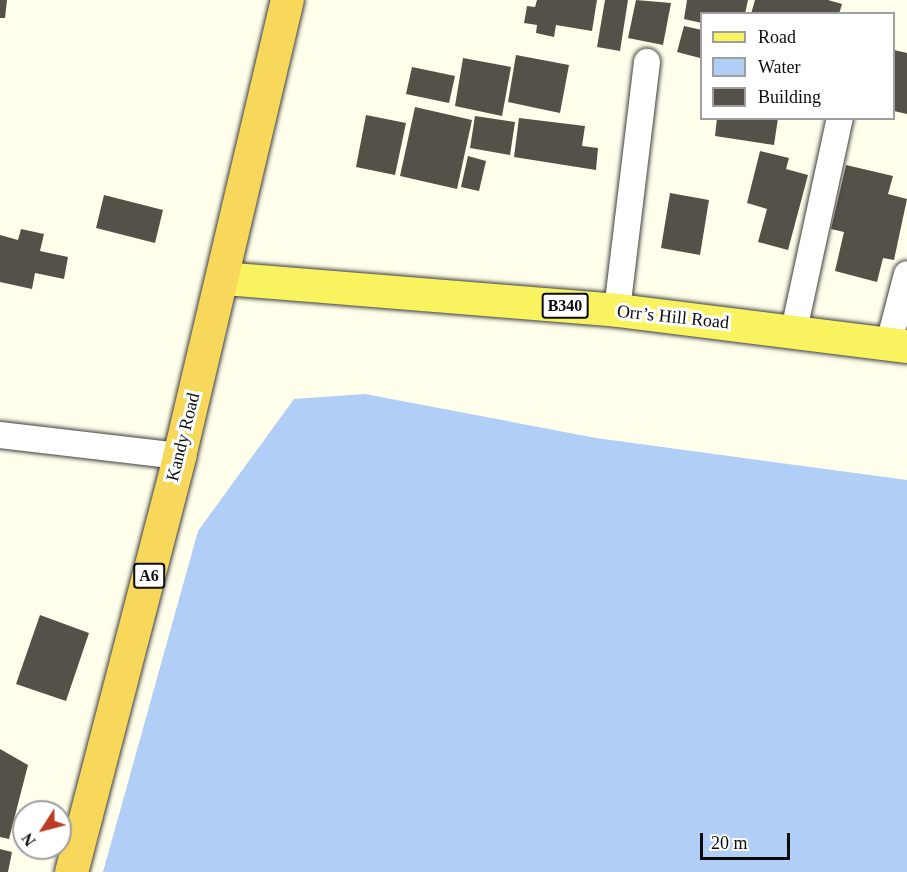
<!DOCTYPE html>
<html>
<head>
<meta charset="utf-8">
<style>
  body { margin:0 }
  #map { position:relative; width:907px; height:872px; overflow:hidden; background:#ffffeb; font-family:"Times New Roman",serif }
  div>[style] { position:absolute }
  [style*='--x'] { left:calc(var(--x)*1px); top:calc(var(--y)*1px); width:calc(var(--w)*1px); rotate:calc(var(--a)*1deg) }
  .water>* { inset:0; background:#b0cef6 }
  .building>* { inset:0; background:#555048 }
  .roads { filter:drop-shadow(0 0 2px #3f3f3f) drop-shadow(0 0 2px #3f3f3f) }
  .minor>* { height:26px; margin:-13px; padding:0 13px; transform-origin:13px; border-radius:13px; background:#fff }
  .primary>* { height:33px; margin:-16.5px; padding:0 16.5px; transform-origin:16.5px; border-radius:16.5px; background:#f9f360 }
  .trunk>* { height:33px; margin:-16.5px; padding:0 16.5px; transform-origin:16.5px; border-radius:16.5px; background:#f7d85a }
  span { translate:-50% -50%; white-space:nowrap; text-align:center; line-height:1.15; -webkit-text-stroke:6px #fff; paint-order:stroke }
  .shield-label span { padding:2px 4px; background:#fff; border:2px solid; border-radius:4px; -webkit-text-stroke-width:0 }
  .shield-label { font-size:16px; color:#0c0c0c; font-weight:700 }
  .street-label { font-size:18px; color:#0c0c0c }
  .legend { position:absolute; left:700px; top:12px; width:195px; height:108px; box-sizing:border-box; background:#fff; border:2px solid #9e9e9e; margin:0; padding:8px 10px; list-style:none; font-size:18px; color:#0c0c0c }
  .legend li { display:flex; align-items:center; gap:12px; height:30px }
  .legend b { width:30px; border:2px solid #9e9e9e }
  .north { position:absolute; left:12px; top:800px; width:60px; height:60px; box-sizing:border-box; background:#fff; border:2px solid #9e9e9e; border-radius:50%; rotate:234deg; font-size:16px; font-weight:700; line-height:24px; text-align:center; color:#0c0c0c }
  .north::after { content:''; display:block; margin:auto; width:21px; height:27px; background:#bc3b23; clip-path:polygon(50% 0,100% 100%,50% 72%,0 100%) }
  .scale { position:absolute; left:700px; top:833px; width:90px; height:27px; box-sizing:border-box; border:3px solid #0c0c0c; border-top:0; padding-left:8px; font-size:18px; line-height:21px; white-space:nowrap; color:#0c0c0c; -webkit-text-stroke:4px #fff; paint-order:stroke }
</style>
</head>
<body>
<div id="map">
  <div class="water">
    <div style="clip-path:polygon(365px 394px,596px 438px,907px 480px,907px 872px,103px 872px,198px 531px,294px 399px)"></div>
  </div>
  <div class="building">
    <div style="clip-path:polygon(0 0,7px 0,5px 18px,0 18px)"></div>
    <div style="clip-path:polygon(537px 0,597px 0,592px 31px,556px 25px,554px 37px,536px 33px,537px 25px,524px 23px,527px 6px,535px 7px)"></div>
    <div style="clip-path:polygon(605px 0,628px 0,620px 51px,597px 47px)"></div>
    <div style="clip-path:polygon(636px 0,671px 3px,663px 45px,628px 38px)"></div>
    <div style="clip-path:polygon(687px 0,748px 0,745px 14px,702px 14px,702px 23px,684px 19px)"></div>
    <div style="clip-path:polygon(755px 0,828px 0,842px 4px,839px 14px,751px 14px)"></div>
    <div style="clip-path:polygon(684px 26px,702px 30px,700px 58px,677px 52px)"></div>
    <div style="clip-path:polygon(894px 50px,907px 53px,907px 114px,894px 111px)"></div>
    <div style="clip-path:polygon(516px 55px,569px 65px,560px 113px,508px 102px)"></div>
    <div style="clip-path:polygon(463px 58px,511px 67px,502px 116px,455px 106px)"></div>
    <div style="clip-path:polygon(412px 67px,455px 76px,449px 103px,406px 94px)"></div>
    <div style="clip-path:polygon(415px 107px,472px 120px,457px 189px,400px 176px)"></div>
    <div style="clip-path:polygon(366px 115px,406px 123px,395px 175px,356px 167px)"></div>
    <div style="clip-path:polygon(475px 116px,515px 122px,510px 155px,470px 148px)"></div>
    <div style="clip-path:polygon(519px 118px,585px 126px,582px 146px,598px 148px,596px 170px,514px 157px)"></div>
    <div style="clip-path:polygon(717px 118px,778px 118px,774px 145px,715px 136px)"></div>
    <div style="clip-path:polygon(760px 151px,789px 158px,786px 169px,808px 175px,788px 250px,758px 242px,767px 209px,747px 203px)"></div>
    <div style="clip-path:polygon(468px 156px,486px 161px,479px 191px,461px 187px)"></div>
    <div style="clip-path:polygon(846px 165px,893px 176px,888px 194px,907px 199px,894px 260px,883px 258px,877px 282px,835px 271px,844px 232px,831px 229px)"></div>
    <div style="clip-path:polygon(670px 193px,709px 200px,700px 255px,661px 248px)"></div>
    <div style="clip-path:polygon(104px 195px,163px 210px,155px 243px,96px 228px)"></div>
    <div style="clip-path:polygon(21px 229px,44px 234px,40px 251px,68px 257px,64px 279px,35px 273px,32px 289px,0 282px,0 235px,18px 240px)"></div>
    <div style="clip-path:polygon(40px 615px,89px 633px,66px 701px,16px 684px)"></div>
    <div style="clip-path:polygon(0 749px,28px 765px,9px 839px,0 837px)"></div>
    <div style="clip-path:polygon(0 849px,12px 852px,8px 872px,0 872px)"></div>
  </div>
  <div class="roads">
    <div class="minor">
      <div style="--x:617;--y:310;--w:250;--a:-83.1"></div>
      <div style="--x:794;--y:330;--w:217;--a:-77.8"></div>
      <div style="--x:889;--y:343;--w:71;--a:-75.4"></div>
      <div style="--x:0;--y:435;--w:180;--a:6.7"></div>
    </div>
    <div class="primary">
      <div style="--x:222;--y:278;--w:396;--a:4.6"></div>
      <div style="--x:617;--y:310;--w:292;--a:7.1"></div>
    </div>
    <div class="trunk">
      <div style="--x:71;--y:872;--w:430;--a:-75.4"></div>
      <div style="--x:179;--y:456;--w:469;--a:-76.7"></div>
    </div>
  </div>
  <div class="shield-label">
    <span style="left:565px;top:306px">B340</span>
    <span style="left:149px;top:576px">A6</span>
  </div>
  <div class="street-label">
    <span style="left:673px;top:317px;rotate:6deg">Orr’s Hill Road</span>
    <span style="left:183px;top:437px;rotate:-76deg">Kandy Road</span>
  </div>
  <ul class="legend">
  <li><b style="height:8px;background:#f9f360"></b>Road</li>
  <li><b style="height:16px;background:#b0cef6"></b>Water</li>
  <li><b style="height:16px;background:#555048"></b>Building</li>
  </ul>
  <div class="north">N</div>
  <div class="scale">20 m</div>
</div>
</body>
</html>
